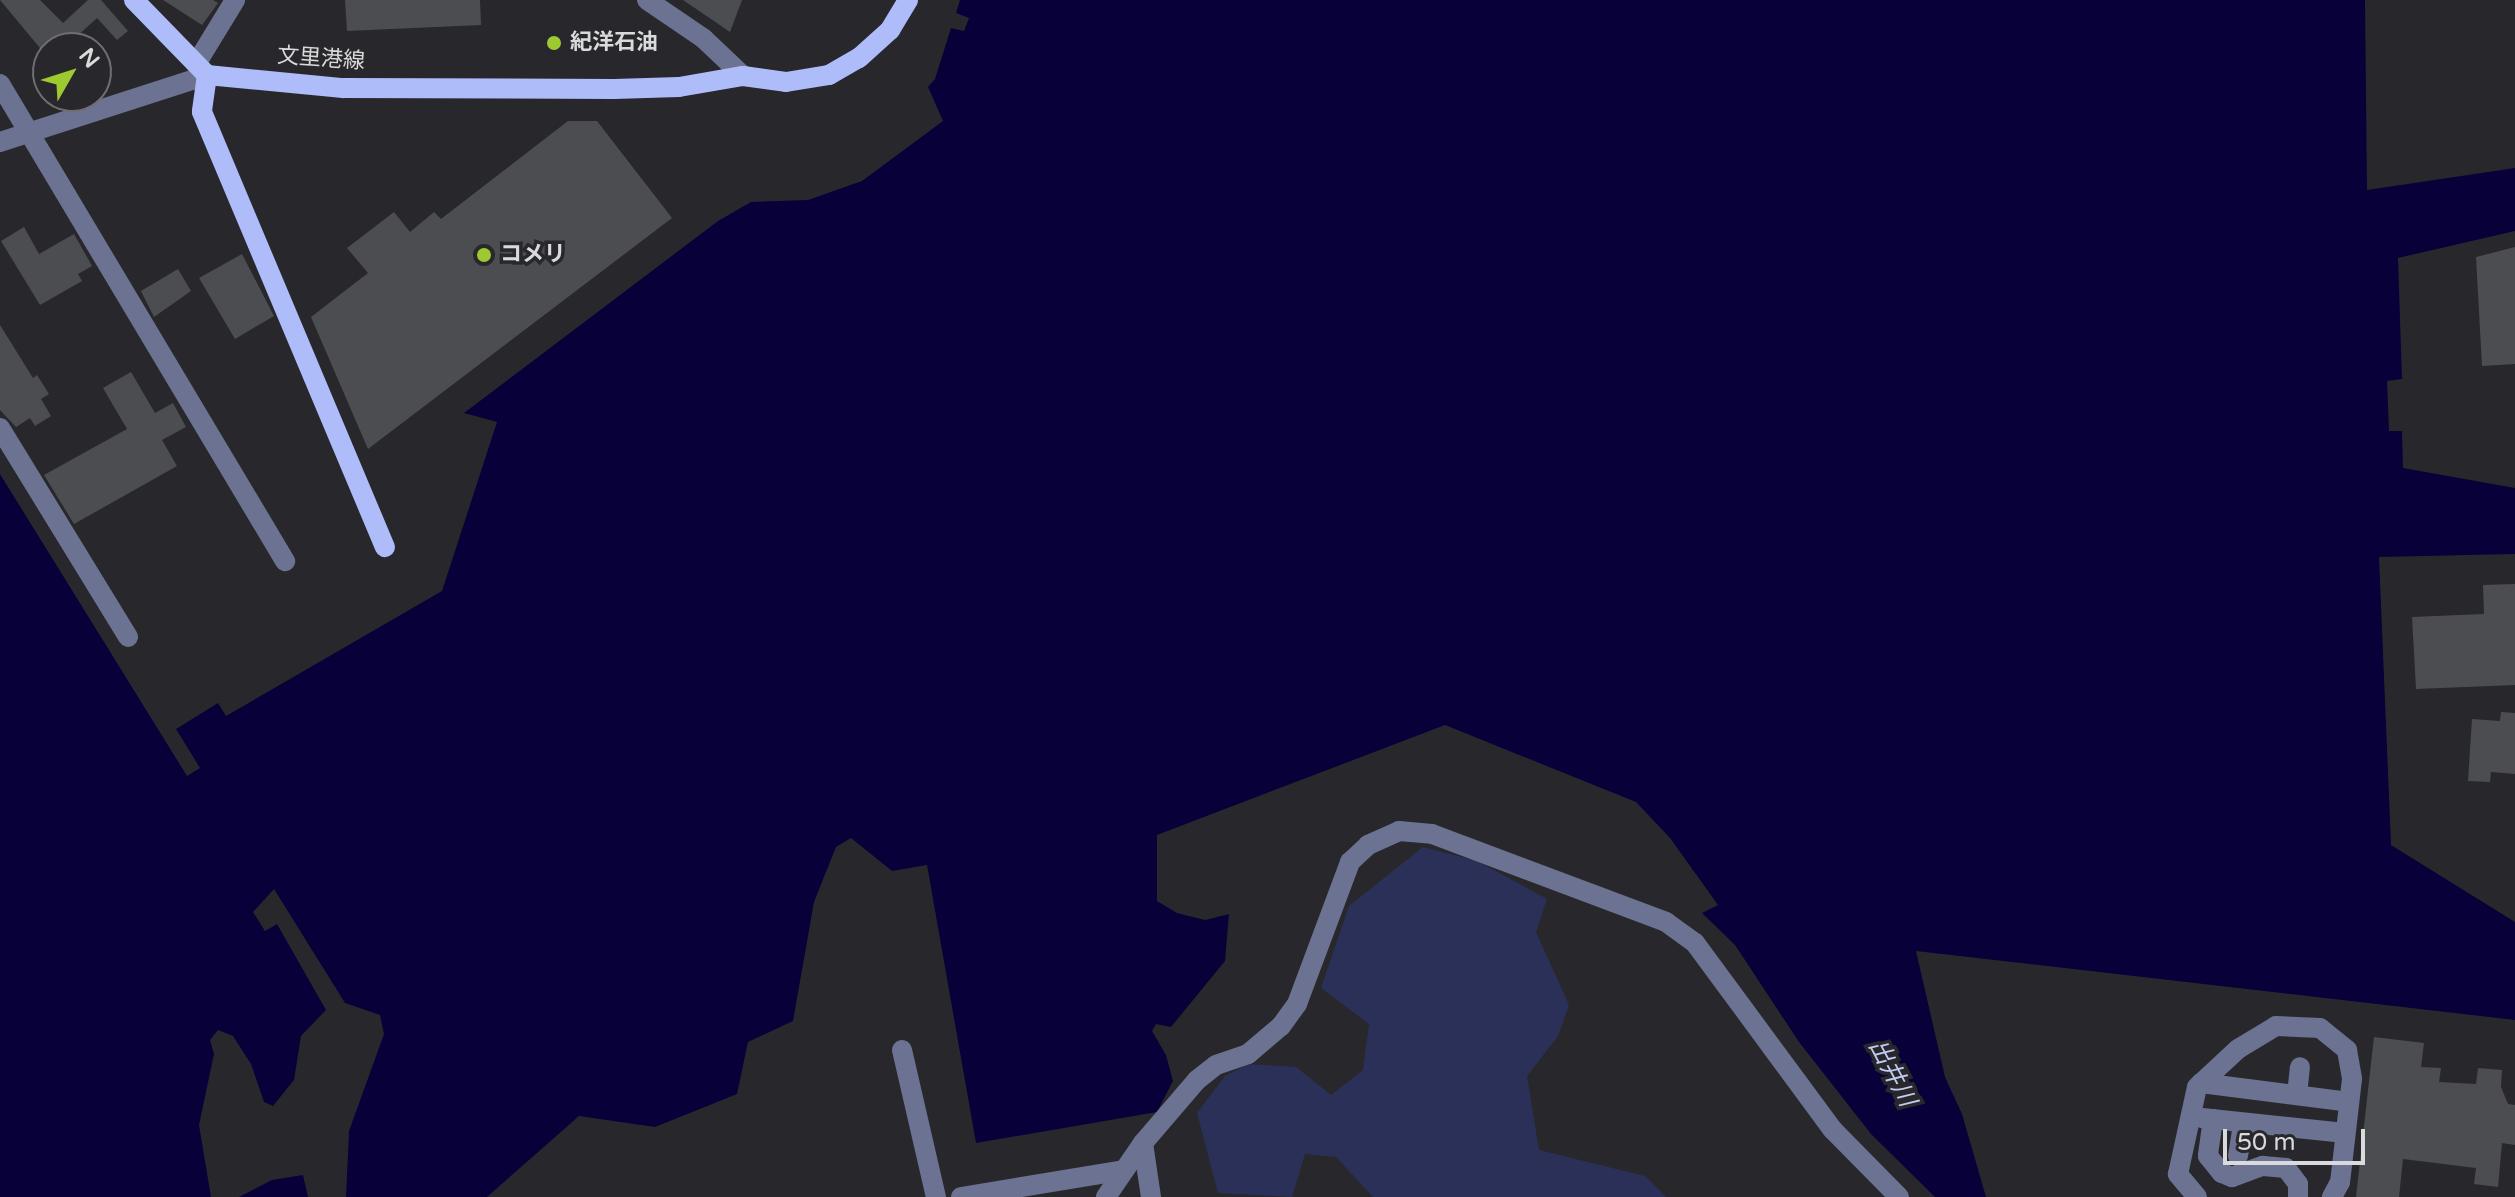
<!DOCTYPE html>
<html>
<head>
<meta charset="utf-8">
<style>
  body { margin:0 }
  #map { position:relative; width:2515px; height:1197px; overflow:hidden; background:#28282c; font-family:"Varela Round","Noto Sans JP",sans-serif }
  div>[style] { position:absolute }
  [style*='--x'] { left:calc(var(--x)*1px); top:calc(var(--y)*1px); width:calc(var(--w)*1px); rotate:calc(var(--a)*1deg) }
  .green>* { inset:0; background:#2a3058 }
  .water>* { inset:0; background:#080039 }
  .building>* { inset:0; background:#4c4d51 }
  .minor>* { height:20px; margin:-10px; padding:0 10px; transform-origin:10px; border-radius:10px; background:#6c7291 }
  .major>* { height:20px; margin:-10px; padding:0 10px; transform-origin:10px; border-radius:10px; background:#afbcfa }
  .dots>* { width:22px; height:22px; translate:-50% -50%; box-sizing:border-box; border:4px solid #28282c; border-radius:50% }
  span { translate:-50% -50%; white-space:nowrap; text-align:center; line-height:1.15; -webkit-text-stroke:7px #28282c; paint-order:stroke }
  .poi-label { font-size:22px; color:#d9dadc; font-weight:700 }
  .left { translate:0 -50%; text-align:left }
  .street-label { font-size:22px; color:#d9dadc }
  .water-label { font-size:24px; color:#c2cbf1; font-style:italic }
  .north { position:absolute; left:32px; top:32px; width:80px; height:80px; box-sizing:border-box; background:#28282c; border:2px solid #6f6f72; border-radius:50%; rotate:51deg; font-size:22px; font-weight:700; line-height:32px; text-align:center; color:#d9dadc }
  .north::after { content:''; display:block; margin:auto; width:28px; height:36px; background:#9dca30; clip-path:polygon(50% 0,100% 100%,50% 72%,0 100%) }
  .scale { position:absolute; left:2223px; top:1129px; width:142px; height:36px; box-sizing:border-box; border:4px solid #d9dadc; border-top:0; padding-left:10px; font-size:24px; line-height:28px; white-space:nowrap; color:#d9dadc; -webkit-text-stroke:6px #28282c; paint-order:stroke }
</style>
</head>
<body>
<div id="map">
  <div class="green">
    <div style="clip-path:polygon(1423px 847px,1477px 861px,1547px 899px,1536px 932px,1569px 1005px,1558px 1036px,1527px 1076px,1539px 1150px,1645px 1176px,1666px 1197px,1373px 1197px,1336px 1157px,1305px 1154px,1292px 1197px,1218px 1193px,1197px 1113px,1225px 1076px,1248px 1064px,1296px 1067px,1331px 1095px,1363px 1070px,1369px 1024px,1321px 988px,1349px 906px)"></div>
  </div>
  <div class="water">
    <div style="clip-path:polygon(960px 0,2365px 0,2367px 190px,2515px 168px,2515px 231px,2398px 258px,2402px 379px,2387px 381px,2389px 431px,2402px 431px,2403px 468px,2515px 488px,2515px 554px,2379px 557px,2391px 845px,2515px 922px,2515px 1020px,1916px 951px,1945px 1077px,1962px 1114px,1986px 1197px,1935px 1197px,1871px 1134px,1799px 1042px,1735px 945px,1702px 913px,1718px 905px,1670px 838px,1636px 802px,1445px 725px,1157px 835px,1157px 901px,1177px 913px,1205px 920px,1229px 914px,1225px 961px,1171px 1027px,1156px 1024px,1152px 1031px,1166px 1055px,1173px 1081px,1157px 1112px,976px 1143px,927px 865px,892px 871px,851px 838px,836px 847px,814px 902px,793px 1021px,748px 1042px,737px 1094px,655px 1127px,579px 1116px,487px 1197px,346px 1197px,349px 1131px,384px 1034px,380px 1015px,345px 1003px,274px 889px,253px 912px,265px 931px,277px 924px,326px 1010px,301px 1036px,294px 1080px,273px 1106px,264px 1102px,251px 1064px,233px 1036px,218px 1030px,210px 1040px,214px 1054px,199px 1125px,211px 1197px,0 1197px,0 474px,187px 776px,200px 768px,176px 729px,218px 703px,226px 716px,442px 591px,497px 422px,464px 413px,718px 221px,751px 202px,808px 200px,862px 181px,943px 121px,928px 87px,935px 79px,951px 28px,964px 31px,969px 18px,956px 13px)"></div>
    <div style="clip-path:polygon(303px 1175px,308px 1197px,239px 1197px,272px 1180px)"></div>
  </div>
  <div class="building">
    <div style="clip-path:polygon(0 0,40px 0,63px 23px,88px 0,101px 0,128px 31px,117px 40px,97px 18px,75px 38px,85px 48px,40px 48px)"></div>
    <div style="clip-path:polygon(163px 0,213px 0,218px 3px,202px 25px)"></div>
    <div style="clip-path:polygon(345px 0,480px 0,481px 25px,347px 31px)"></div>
    <div style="clip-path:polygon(683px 0,742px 0,730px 32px)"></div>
    <div style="clip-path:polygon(568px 121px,597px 121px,672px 218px,368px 449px,311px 317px,368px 273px,347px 248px,394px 212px,410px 232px,434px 212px,441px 219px)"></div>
    <div style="clip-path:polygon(24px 227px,39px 254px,74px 234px,92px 266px,78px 274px,82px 281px,40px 305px,1px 241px)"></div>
    <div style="clip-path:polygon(2515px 247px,2515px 364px,2482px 366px,2476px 257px)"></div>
    <div style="clip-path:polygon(242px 254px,274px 316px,235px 339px,199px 278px)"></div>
    <div style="clip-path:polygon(178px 269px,191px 291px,154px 317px,141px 291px)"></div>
    <div style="clip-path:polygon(0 325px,33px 378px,37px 375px,49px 394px,41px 399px,51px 416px,35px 426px,30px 418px,16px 427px,0 410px)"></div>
    <div style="clip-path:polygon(131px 372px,155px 413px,173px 403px,186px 427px,162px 440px,177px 466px,74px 524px,44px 475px,127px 429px,103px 388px)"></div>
    <div style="clip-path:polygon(2515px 584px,2515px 685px,2416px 689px,2412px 617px,2484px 614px,2483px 585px)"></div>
    <div style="clip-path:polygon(2501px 712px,2515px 713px,2515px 774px,2491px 772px,2490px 782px,2468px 781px,2472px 719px,2500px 721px)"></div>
    <div style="clip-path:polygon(2374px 1037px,2424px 1043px,2421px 1067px,2441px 1068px,2439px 1082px,2476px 1084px,2478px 1068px,2502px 1070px,2501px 1087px,2508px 1104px,2515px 1105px,2515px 1145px,2502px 1143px,2498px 1187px,2474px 1184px,2476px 1168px,2403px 1159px,2399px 1197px,2356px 1197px)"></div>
  </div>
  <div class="minor">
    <div style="--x:647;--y:0;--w:68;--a:34.2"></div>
    <div style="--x:703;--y:38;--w:55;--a:43.5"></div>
    <div style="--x:196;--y:64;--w:75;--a:-58.6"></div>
    <div style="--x:0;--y:84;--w:556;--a:59.14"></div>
    <div style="--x:0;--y:142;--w:218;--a:-17.9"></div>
    <div style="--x:0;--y:428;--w:245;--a:58.5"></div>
    <div style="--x:902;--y:1050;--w:151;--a:77"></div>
    <div style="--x:2201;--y:1083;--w:149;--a:7.3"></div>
    <div style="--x:2297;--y:1095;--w:28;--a:-84"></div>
    <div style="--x:2202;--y:1118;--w:144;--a:6"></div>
    <div style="--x:2213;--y:1119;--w:37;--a:98"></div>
    <div style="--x:2208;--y:1156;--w:22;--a:51"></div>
    <div style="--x:2222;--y:1173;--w:11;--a:22"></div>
    <div style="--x:2232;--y:1177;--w:33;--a:-20"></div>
    <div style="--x:2263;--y:1166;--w:23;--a:5"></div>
    <div style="--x:2286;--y:1168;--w:20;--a:53"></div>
    <div style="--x:2298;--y:1184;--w:13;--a:90"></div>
    <div style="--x:1143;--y:1143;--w:55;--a:81.6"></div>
    <div style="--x:2238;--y:1156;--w:33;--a:-81"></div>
    <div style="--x:961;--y:1197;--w:165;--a:-9.4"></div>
    <div style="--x:1106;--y:1197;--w:65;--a:-55.6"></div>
    <div style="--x:1143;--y:1143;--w:83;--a:-49.4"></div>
    <div style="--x:1197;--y:1080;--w:24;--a:-38"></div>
    <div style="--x:1216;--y:1065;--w:34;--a:-19"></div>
    <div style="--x:1248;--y:1054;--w:43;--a:-40.3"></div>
    <div style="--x:1281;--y:1026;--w:27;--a:-54"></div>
    <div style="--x:1297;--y:1004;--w:152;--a:-69.5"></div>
    <div style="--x:1350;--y:862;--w:25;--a:-43"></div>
    <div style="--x:1368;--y:845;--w:34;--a:-24"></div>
    <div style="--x:1399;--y:831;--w:33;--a:5"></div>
    <div style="--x:1432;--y:834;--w:250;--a:20.6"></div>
    <div style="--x:1666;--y:922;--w:36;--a:36"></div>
    <div style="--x:1695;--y:943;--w:232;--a:53.6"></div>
    <div style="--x:1833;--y:1130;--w:94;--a:45.4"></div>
    <div style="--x:2197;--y:1197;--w:30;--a:-130"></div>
    <div style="--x:2178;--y:1174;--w:89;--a:-77.7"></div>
    <div style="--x:2197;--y:1087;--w:56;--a:-42.8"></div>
    <div style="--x:2238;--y:1049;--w:44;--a:-31.2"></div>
    <div style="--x:2276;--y:1026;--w:44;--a:2.6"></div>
    <div style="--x:2320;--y:1028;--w:35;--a:39"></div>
    <div style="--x:2347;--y:1050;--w:29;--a:80"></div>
    <div style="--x:2352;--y:1079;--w:104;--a:96.6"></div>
    <div style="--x:2340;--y:1182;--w:17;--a:118"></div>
  </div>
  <div class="major">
    <div style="--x:134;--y:0;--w:105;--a:45.8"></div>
    <div style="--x:207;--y:75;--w:137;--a:5.5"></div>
    <div style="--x:343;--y:88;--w:271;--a:0.2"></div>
    <div style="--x:614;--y:89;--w:65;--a:-1.8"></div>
    <div style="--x:679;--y:87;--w:65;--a:-9.8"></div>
    <div style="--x:743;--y:76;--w:43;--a:7.9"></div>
    <div style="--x:786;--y:82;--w:44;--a:-9.2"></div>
    <div style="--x:829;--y:75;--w:34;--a:-30"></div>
    <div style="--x:859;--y:58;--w:42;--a:-42.1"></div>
    <div style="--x:890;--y:30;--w:35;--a:-59"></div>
    <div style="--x:207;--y:75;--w:37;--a:98"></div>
    <div style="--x:202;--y:112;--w:472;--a:67.2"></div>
  </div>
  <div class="dots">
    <div style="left:554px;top:43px;background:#9dca30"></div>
    <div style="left:484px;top:255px;background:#9dca30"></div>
  </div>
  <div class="poi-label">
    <span class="left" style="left:570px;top:43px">紀洋石油</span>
    <span class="left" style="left:500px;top:255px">コメリ</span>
  </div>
  <div class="street-label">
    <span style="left:321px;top:59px;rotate:4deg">文里港線</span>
  </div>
  <div class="water-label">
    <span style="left:1892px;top:1073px;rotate:62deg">出井川</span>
  </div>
  <div class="north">N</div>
  <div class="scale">50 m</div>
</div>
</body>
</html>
